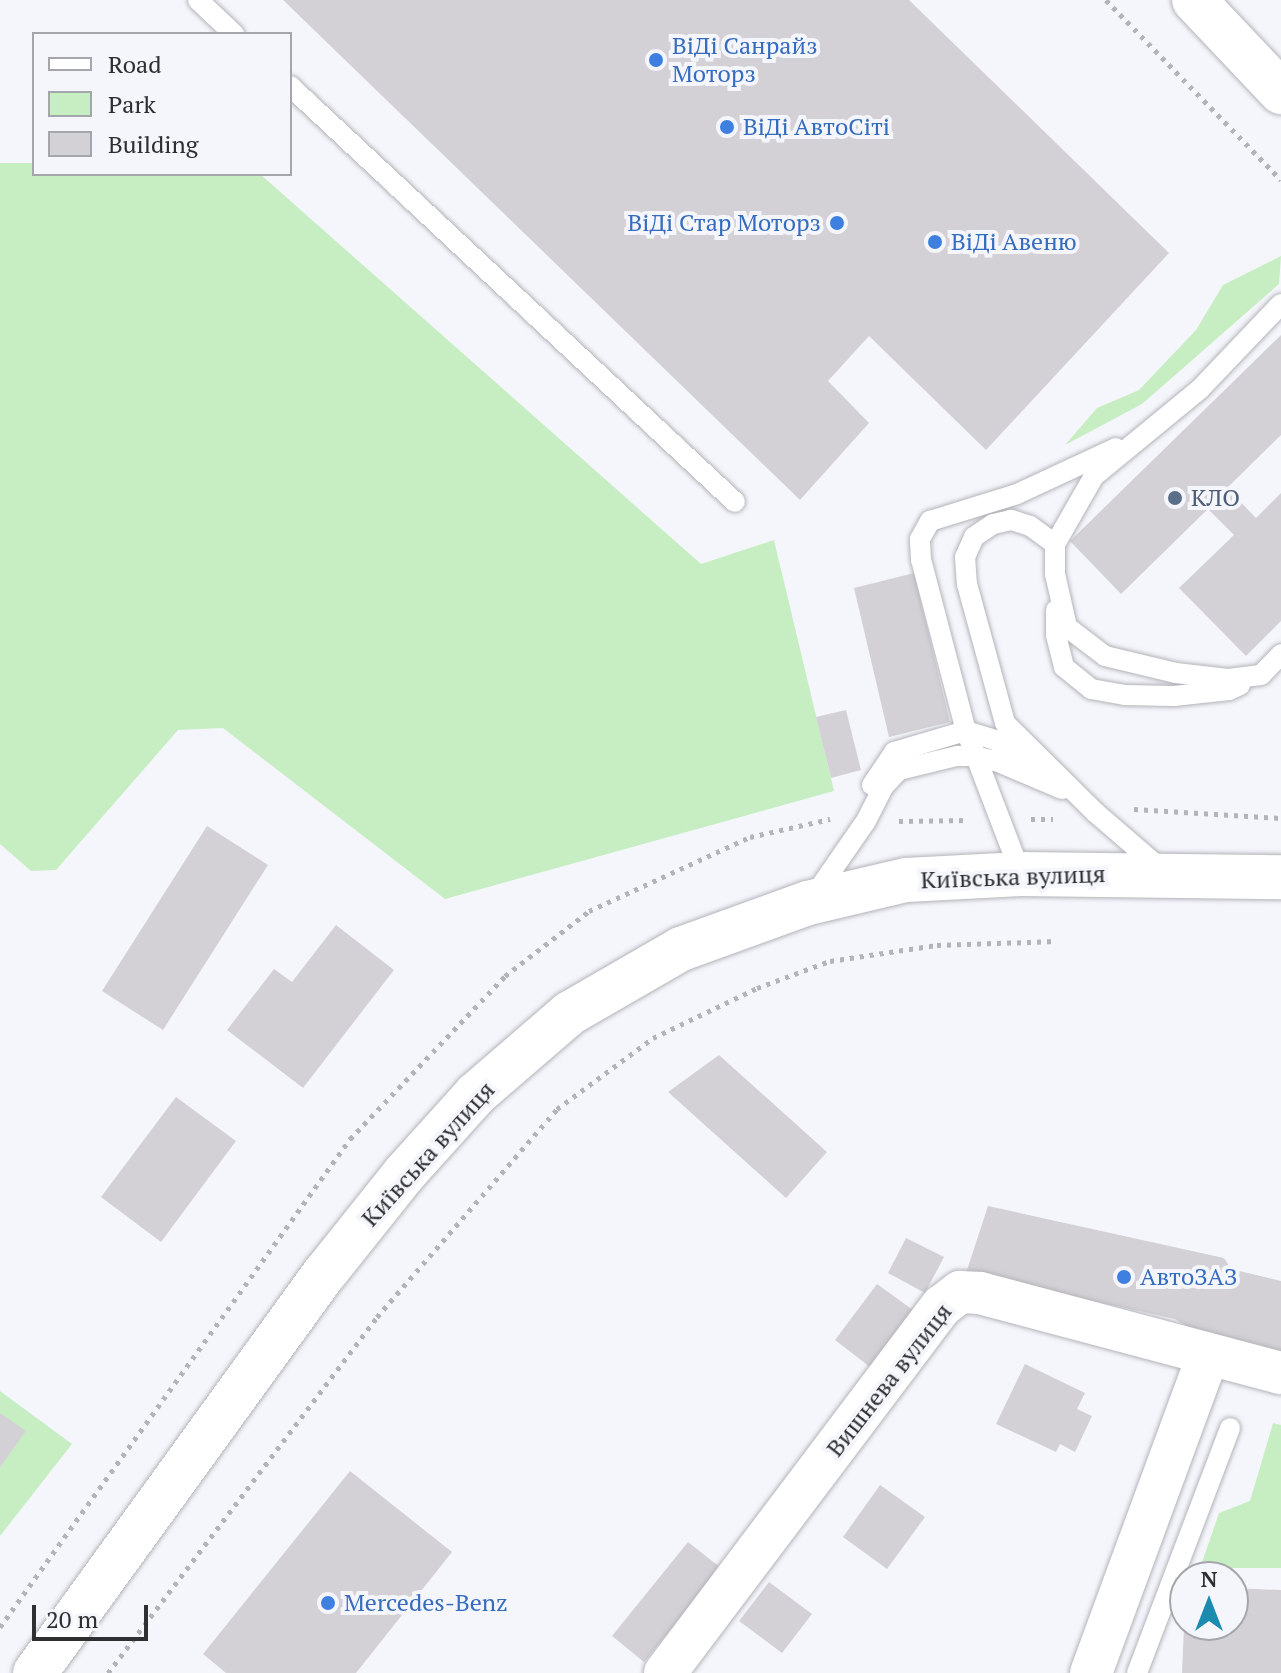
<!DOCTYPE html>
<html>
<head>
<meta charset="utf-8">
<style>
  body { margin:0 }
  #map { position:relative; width:1281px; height:1673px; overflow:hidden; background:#f5f6fc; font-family:"PT Serif",serif }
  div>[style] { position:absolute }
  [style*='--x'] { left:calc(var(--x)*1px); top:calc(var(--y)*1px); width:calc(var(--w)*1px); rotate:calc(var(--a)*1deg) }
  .green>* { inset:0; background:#c7eec2 }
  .building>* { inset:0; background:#d4d1d6 }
  .path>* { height:5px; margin-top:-2.5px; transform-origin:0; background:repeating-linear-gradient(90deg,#b3b4b9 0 4px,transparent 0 10px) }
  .roads { filter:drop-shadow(0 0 2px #b3b4b9) drop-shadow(0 0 2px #b3b4b9) }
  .lane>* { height:20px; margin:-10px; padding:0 10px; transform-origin:10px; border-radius:10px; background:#fff }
  .street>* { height:42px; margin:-21px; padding:0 21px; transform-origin:21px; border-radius:21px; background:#fff }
  .secondary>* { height:44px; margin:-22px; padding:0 22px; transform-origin:22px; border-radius:22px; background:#fff }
  .highway>* { height:44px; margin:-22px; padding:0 22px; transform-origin:22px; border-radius:22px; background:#fff }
  .dots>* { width:22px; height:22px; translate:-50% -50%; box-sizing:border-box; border:4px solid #f5f6fc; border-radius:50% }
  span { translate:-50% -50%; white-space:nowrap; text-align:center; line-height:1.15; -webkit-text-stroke:8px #f5f6fc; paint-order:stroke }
  .shop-label { font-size:24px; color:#366cbe }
  .left { translate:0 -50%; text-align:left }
  .right { translate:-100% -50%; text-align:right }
  .service-label { font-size:24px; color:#4e5e75 }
  .street-label { font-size:24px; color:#2e2f31 }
  .legend { position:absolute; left:32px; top:32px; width:260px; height:144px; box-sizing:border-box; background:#f5f6fc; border:2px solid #a5a6ab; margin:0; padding:10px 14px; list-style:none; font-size:24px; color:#2e2f31 }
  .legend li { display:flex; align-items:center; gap:16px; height:40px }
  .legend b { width:40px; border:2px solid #a5a6ab }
  .north { position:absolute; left:1169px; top:1561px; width:80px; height:80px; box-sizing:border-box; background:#f5f6fc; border:2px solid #a5a6ab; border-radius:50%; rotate:0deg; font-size:22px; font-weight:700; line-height:32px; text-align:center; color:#2e2f31 }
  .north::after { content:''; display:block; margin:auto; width:28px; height:36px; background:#1b8bb0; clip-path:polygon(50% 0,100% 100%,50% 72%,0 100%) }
  .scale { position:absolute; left:32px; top:1605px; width:116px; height:36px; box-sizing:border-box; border:4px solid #2e2f31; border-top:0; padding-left:10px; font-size:24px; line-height:28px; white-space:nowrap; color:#2e2f31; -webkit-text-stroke:6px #f5f6fc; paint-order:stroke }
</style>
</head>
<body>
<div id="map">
  <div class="green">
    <div style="clip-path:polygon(0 163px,34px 163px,34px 174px,260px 174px,701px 564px,774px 540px,834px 791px,445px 899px,223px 728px,178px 730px,56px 870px,31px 871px,0 844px)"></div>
    <div style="clip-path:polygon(1281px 256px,1279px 284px,1142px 404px,1065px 445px,1097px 408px,1139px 390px,1196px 330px,1223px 285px)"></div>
    <div style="clip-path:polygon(0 1391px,72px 1444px,0 1536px)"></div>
    <div style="clip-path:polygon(1273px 1423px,1281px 1425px,1281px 1568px,1200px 1568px,1219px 1513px,1250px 1501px)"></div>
  </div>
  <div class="building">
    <div style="clip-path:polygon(283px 0,909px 0,1169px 253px,986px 450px,869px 336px,828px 381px,869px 423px,800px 500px)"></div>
    <div style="clip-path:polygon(1281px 335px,1281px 435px,1227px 488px,1256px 518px,1281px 493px,1281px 621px,1246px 656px,1179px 588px,1234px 535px,1208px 509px,1121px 594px,1070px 541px)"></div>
    <div style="clip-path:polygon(914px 573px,950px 722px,889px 737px,854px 588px)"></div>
    <div style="clip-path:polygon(846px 710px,861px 770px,831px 778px,816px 717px)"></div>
    <div style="clip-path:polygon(207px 826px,268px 865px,163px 1030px,102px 991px)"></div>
    <div style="clip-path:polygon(336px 925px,394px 970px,303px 1088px,227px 1030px,274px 969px,292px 982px)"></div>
    <div style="clip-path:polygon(719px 1055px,827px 1152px,786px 1198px,668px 1092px)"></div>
    <div style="clip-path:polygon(176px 1097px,236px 1141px,161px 1242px,101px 1197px)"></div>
    <div style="clip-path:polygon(988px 1206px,1224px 1258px,1231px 1269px,1281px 1281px,1281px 1351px,1193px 1330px,1175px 1319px,966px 1273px)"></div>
    <div style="clip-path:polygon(906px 1238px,944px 1257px,925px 1293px,888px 1273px)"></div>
    <div style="clip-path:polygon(877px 1284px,913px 1310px,870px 1367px,835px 1340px)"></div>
    <div style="clip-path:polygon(1025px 1364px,1085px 1393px,1077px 1409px,1092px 1416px,1075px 1452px,1060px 1444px,1056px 1452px,996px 1424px)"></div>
    <div style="clip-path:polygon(0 1413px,26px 1431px,0 1467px)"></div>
    <div style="clip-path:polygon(350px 1471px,452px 1552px,356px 1673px,226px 1673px,203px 1654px)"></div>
    <div style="clip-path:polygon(880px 1485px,925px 1517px,887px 1569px,843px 1537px)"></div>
    <div style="clip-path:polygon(688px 1542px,721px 1568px,644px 1662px,612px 1636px)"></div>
    <div style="clip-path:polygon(769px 1582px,812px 1614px,782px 1653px,739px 1621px)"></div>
    <div style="clip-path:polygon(1233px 1588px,1281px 1590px,1281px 1673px,1182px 1673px,1184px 1625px,1233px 1625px)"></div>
  </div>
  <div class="path">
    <div style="--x:1106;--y:0;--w:251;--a:45.8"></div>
    <div style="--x:1134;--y:809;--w:147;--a:3.5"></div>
    <div style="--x:1031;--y:819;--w:22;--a:0"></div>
    <div style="--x:899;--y:821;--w:70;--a:-0.8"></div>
    <div style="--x:0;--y:1627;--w:601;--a:-54.35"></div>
    <div style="--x:350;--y:1139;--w:225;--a:-46.4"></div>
    <div style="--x:505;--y:976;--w:106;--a:-37.7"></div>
    <div style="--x:589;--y:911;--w:177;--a:-24.7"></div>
    <div style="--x:750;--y:837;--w:82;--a:-12.7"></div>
    <div style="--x:108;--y:1673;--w:446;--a:-52.9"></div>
    <div style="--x:377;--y:1317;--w:275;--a:-49.1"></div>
    <div style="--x:557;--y:1109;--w:119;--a:-36.5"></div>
    <div style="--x:653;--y:1038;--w:115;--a:-25.7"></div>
    <div style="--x:757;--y:988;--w:78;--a:-20.3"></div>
    <div style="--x:830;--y:961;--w:108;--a:-8.5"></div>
    <div style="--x:937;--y:945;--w:118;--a:-1.9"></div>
  </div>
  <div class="roads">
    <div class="lane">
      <div style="--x:198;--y:0;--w:50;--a:43.4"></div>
      <div style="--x:290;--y:86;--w:609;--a:43.07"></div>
      <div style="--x:1281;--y:304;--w:117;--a:133.6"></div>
      <div style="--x:1200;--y:389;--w:137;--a:140.6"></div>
      <div style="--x:1094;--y:476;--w:78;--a:119.8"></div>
      <div style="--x:1055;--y:544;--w:30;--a:90"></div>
      <div style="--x:1055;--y:574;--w:54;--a:77.2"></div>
      <div style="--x:1067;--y:627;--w:48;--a:37.3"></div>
      <div style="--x:1105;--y:656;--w:73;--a:13.5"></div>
      <div style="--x:1176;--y:673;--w:52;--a:6.6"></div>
      <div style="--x:1228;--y:679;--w:33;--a:-7"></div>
      <div style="--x:1261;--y:675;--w:29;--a:-46"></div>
      <div style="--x:1055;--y:544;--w:31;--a:-144"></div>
      <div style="--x:1030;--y:526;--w:20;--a:-162"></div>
      <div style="--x:1011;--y:520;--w:18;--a:167"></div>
      <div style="--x:993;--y:524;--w:23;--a:146"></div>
      <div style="--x:974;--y:537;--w:22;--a:114"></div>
      <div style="--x:965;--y:557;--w:27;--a:86"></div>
      <div style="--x:967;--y:584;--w:144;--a:74.7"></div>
      <div style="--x:1005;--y:723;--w:128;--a:44.7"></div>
      <div style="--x:1096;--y:813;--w:87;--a:40.8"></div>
      <div style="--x:1056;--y:610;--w:25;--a:90"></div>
      <div style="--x:1056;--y:635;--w:33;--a:76"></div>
      <div style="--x:1064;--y:667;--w:35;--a:39"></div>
      <div style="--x:1091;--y:689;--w:35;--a:10"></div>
      <div style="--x:1125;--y:695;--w:49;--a:1.2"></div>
      <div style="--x:1174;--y:696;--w:55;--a:-6.2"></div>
      <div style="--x:1229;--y:690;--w:12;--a:-24"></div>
      <div style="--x:872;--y:785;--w:40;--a:-56"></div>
      <div style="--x:894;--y:752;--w:75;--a:-16.3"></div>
      <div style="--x:966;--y:731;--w:31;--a:17"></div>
      <div style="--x:996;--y:740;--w:41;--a:39.1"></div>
      <div style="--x:1021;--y:874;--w:153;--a:-111"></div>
      <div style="--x:966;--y:731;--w:177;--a:-104.7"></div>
      <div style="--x:921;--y:560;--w:21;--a:-93"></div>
      <div style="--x:920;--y:539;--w:21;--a:-61"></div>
      <div style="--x:930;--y:521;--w:91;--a:-17.2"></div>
      <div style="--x:1017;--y:494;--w:109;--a:-24.9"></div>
      <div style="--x:814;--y:896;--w:91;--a:-55.3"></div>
      <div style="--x:866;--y:821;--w:39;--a:-63"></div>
      <div style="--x:884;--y:786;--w:22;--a:-47"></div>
      <div style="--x:899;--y:770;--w:60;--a:-13.6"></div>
      <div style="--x:957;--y:756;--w:17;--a:0"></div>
      <div style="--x:974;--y:756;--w:23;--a:13"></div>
      <div style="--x:996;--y:761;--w:72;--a:23"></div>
      <div style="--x:1137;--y:1673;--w:262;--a:-69.2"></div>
    </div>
    <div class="street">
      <div style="--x:665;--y:1673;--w:460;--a:-53"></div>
      <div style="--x:942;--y:1306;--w:23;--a:-38"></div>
      <div style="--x:960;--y:1292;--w:20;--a:3"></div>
      <div style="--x:980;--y:1293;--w:311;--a:14.9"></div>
      <div style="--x:1091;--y:1673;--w:339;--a:-69.8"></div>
    </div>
    <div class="secondary">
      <div style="--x:35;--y:1673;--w:494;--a:-54.1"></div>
      <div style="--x:325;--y:1273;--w:127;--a:-51.4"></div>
      <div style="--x:404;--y:1174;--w:108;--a:-48"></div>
      <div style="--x:476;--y:1094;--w:124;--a:-40.8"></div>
      <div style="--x:570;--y:1013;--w:128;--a:-30"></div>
      <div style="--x:681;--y:949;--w:135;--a:-19.9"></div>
      <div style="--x:808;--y:903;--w:101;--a:-13.2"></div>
      <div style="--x:906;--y:880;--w:115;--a:-3"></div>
      <div style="--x:1021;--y:874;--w:260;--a:0.7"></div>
    </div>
    <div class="highway">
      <div style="--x:1194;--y:0;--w:127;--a:46.6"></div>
    </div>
  </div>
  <div class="dots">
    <div style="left:656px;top:60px;background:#3f7fe0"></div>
    <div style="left:727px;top:127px;background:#3f7fe0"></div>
    <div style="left:837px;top:223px;background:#3f7fe0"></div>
    <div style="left:935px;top:242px;background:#3f7fe0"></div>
    <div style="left:1175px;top:498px;background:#5c6f8a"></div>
    <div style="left:1124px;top:1277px;background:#3f7fe0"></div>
    <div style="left:328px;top:1603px;background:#3f7fe0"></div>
  </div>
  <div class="shop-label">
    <span class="left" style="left:672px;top:60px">ВіДі Санрайз<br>Моторз</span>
    <span class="left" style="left:743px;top:127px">ВіДі АвтоСіті</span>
    <span class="right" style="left:821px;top:223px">ВіДі Стар Моторз</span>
    <span class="left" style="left:951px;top:242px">ВіДі Авеню</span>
    <span class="left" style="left:1140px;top:1277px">АвтоЗАЗ</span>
    <span class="left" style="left:344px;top:1603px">Mercedes-Benz</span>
  </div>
  <div class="service-label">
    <span class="left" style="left:1191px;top:498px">КЛО</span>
  </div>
  <div class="street-label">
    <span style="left:1013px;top:877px;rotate:-2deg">Київська вулиця</span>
    <span style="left:428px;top:1154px;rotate:-48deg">Київська вулиця</span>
    <span style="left:889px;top:1380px;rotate:-52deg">Вишнева вулиця</span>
  </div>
  <ul class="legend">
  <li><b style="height:10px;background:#fff"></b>Road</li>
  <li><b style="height:22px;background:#c7eec2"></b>Park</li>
  <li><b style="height:22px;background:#d4d1d6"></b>Building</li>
  </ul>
  <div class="north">N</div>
  <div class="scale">20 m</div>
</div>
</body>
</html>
